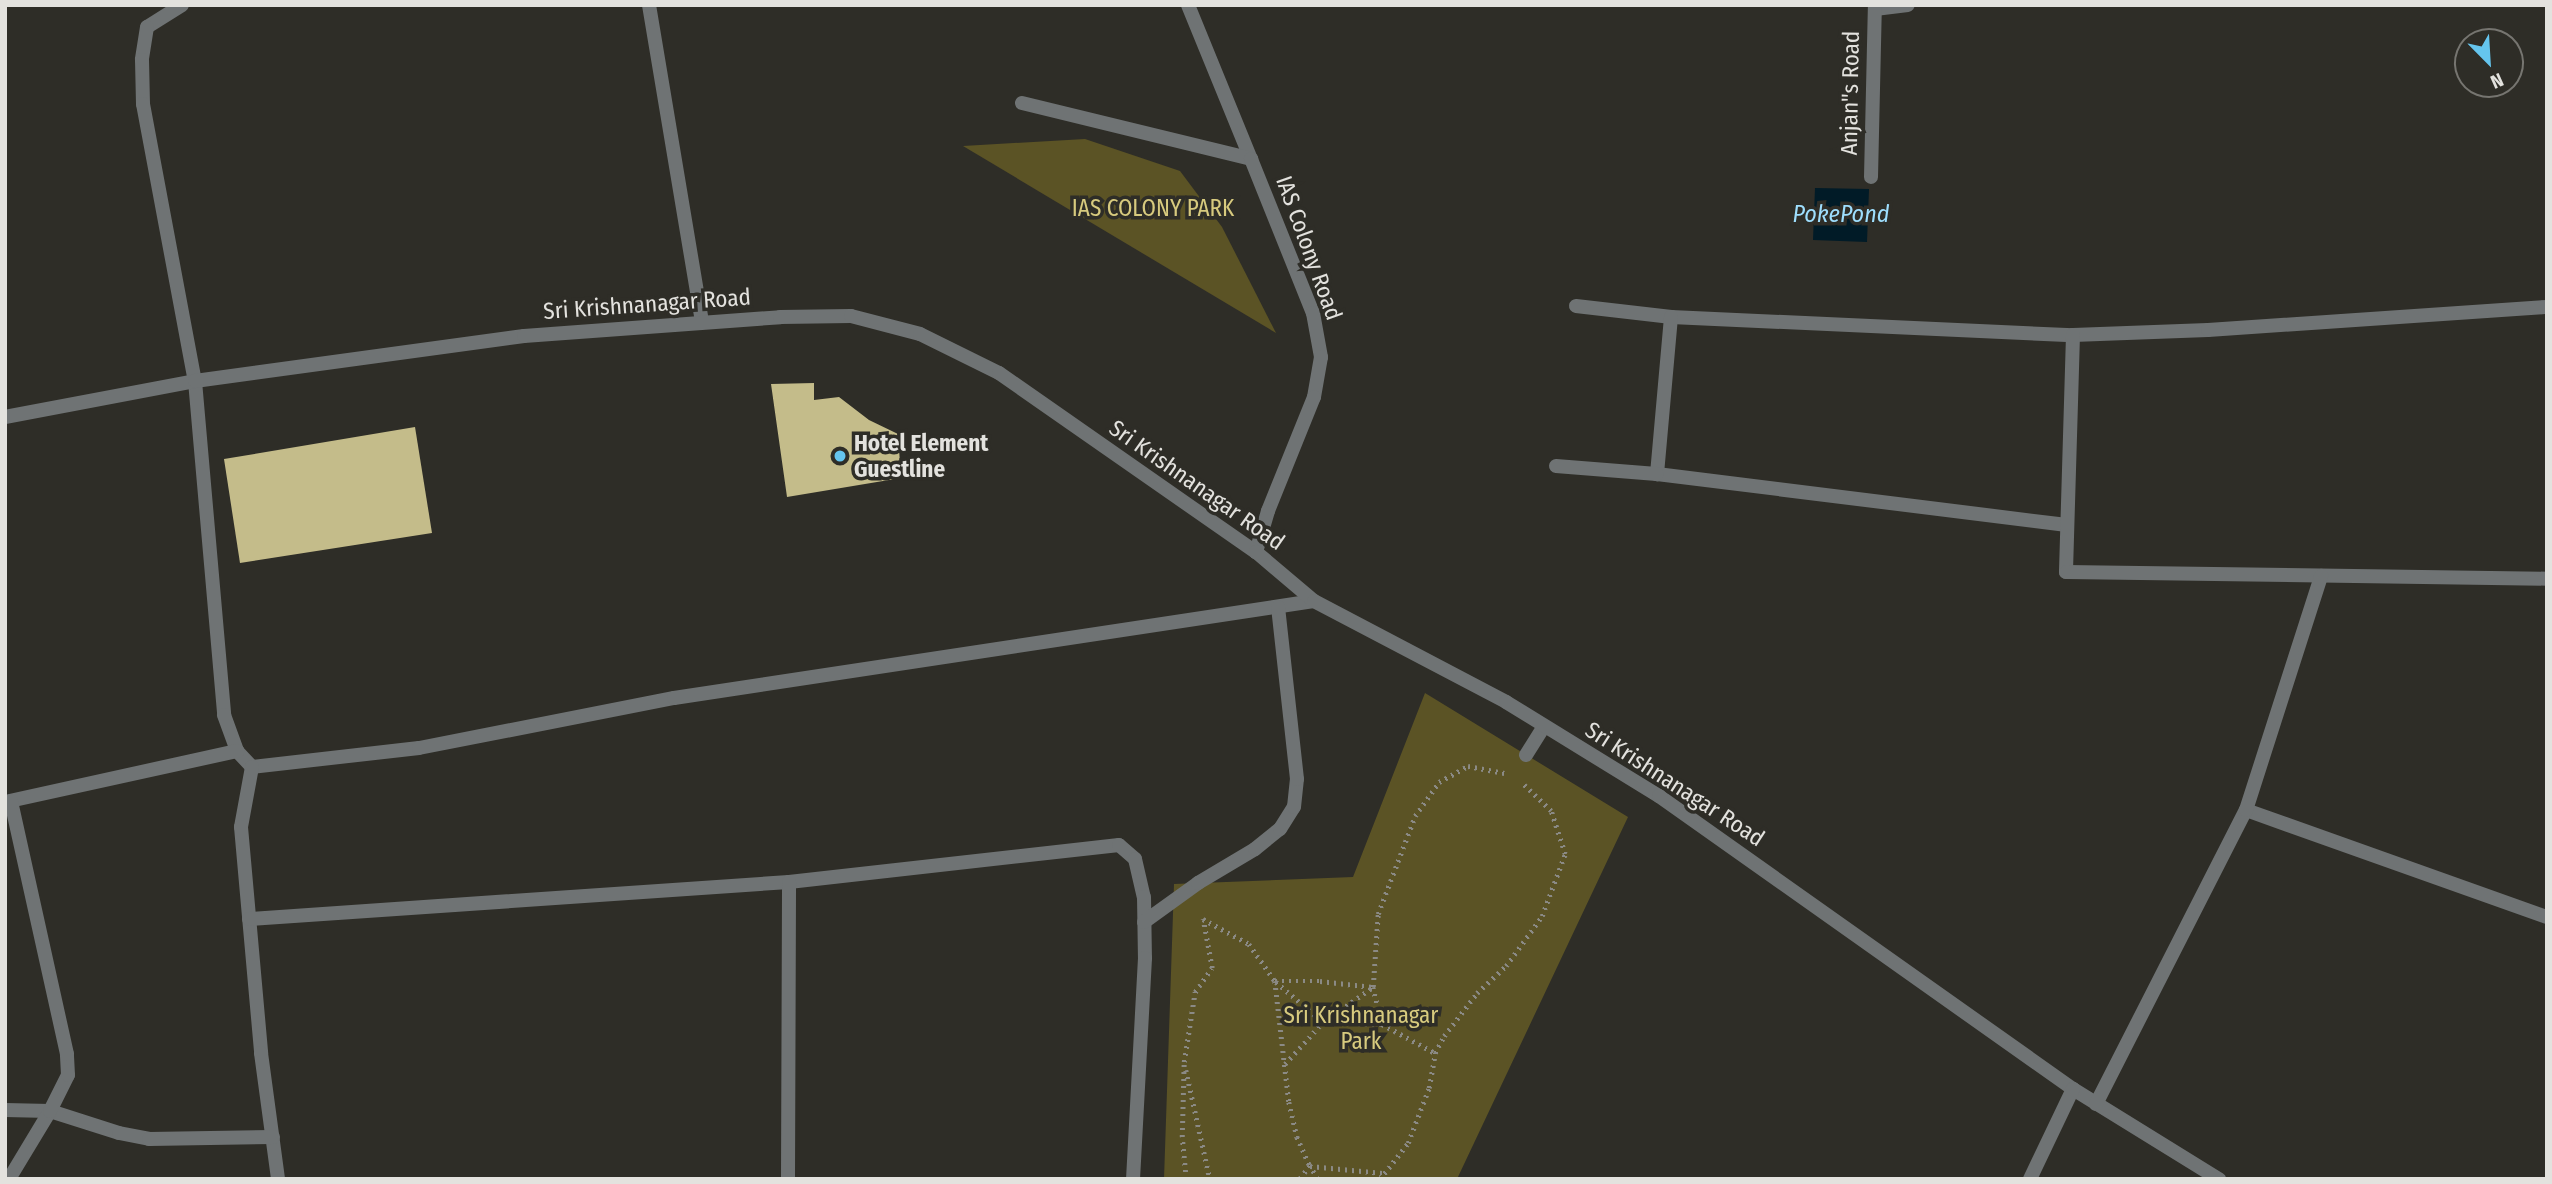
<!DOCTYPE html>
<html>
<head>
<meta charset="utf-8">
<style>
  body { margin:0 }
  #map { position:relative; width:2552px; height:1184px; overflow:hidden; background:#2e2d27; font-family:"Fira Sans Condensed",sans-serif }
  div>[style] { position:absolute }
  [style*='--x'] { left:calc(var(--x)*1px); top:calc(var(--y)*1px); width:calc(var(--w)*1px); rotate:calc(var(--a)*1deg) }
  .green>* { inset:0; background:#5b5325 }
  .water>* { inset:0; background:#011b27 }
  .building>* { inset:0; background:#c4bc8a }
  .path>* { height:4.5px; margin-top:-2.25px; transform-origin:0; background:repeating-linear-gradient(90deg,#8b8a85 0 2px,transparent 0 7px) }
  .service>* { height:14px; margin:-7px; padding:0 7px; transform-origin:7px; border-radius:7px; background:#6f7374 }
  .minor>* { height:14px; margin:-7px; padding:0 7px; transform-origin:7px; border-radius:7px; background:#6f7374 }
  .dots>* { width:19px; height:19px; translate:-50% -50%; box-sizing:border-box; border:4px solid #2e2d27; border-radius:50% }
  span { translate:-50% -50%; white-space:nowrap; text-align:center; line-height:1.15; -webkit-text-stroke:7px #2e2d27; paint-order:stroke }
  .street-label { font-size:23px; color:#e3e2de }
  .park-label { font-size:23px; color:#d7ca7e }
  .poi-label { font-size:23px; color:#e3e2de; font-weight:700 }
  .left { translate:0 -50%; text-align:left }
  .water-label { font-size:24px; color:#9edefd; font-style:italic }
  .frame { position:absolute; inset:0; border:7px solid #e3e2de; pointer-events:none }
  .north { position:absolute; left:2454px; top:28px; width:70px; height:70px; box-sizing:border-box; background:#2e2d27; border:2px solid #767570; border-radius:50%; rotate:156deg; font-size:19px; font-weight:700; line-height:28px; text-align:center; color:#e3e2de }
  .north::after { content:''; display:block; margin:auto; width:24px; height:32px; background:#65c5ee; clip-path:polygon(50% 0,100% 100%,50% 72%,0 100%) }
</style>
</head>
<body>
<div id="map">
  <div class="green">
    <div style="clip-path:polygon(1085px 139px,1180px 171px,1222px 227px,1276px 333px,963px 146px)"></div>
    <div style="clip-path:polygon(1425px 693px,1628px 817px,1457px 1179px,1164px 1179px,1174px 884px,1353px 877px)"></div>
  </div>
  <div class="water">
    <div style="clip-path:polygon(1815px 188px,1869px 189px,1867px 242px,1813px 240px)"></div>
  </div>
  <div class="building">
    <div style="clip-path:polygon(814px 383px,814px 400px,839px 397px,869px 420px,898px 434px,901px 478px,787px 497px,771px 384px)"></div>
    <div style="clip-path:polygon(415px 427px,432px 533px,240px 563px,224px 459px)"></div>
  </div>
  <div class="path">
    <div style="--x:1275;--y:981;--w:122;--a:83.4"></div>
    <div style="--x:1289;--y:1102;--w:36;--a:77"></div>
    <div style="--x:1297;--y:1137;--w:32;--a:66"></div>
    <div style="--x:1310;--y:1166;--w:16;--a:128"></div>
    <div style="--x:1276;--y:982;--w:62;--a:40.4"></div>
    <div style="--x:1323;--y:1022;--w:59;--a:1.9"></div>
    <div style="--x:1382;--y:1024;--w:60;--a:28.7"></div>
    <div style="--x:1285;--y:1064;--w:57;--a:-47.9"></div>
    <div style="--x:1323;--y:1022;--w:61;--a:-35"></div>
    <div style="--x:1373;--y:987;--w:38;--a:76"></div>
    <div style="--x:1186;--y:1070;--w:112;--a:77.6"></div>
    <div style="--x:1186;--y:1179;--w:42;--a:-95.4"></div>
    <div style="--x:1182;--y:1137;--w:75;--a:-88.5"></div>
    <div style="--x:1184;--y:1062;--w:71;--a:-81.1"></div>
    <div style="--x:1195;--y:992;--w:29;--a:-55"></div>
    <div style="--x:1212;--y:968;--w:50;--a:-100.4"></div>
    <div style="--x:1203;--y:919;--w:52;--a:28.5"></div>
    <div style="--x:1249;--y:944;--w:45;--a:54.9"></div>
    <div style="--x:1275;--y:981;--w:45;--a:0"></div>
    <div style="--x:1320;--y:981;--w:53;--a:6.5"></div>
    <div style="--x:1373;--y:987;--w:73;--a:-86.1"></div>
    <div style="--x:1378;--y:914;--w:105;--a:-69.3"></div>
    <div style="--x:1415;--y:816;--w:42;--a:-54.8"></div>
    <div style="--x:1439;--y:782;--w:33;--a:-29"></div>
    <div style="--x:1468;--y:766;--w:37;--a:11"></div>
    <div style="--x:1317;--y:1179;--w:15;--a:-118"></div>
    <div style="--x:1310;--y:1166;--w:73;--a:5.5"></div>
    <div style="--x:1380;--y:1179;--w:46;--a:-52.1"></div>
    <div style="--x:1408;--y:1143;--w:59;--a:-69.1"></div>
    <div style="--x:1429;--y:1088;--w:36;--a:-80"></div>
    <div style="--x:1435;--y:1053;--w:19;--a:-62"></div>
    <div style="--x:1444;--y:1036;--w:54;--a:-52.5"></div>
    <div style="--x:1477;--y:993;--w:40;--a:-43"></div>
    <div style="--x:1506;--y:966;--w:62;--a:-54.2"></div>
    <div style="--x:1542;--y:916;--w:66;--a:-69.6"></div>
    <div style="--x:1565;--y:854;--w:45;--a:-108"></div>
    <div style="--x:1551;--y:811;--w:39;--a:-136"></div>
  </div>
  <div class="service">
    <div style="--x:1526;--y:755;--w:34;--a:-58"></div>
  </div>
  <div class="minor">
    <div style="--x:182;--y:5;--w:41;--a:147.8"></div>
    <div style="--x:147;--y:27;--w:33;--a:99"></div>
    <div style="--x:142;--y:60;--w:44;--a:88.7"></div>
    <div style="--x:143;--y:104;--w:282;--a:79.4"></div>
    <div style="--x:195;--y:381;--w:335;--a:85"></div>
    <div style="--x:224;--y:715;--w:38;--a:70"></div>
    <div style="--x:237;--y:751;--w:22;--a:47"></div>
    <div style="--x:252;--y:767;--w:168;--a:-6.5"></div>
    <div style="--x:419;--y:748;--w:260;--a:-11.1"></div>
    <div style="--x:674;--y:698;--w:647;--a:-8.62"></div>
    <div style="--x:649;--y:5;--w:321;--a:80.5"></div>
    <div style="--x:1188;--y:5;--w:166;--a:67.8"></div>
    <div style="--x:1875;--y:9;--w:33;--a:-7"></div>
    <div style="--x:1022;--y:103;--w:236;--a:13.7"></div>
    <div style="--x:1251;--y:159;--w:166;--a:68.1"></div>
    <div style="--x:1313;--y:313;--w:45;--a:79.7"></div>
    <div style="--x:1321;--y:357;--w:41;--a:99.9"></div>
    <div style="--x:1314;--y:397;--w:123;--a:112"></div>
    <div style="--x:1268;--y:511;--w:43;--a:106.3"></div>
    <div style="--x:1871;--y:177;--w:172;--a:-88.7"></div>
    <div style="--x:1576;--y:306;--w:96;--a:6.6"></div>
    <div style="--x:1671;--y:317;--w:402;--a:2.6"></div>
    <div style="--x:2073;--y:335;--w:135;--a:-2.1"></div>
    <div style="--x:2208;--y:330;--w:340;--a:-3.9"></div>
    <div style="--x:1671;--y:317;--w:158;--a:95.1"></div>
    <div style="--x:1657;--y:474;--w:413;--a:7.1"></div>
    <div style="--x:2073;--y:335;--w:237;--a:91.7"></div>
    <div style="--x:2066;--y:572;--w:481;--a:0.8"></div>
    <div style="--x:5;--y:417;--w:193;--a:-10.7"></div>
    <div style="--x:195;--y:381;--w:332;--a:-7.8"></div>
    <div style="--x:524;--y:336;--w:257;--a:-4.2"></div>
    <div style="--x:780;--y:317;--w:71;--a:-0.8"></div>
    <div style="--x:851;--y:316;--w:71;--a:14.6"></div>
    <div style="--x:920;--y:334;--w:88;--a:26.3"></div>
    <div style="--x:999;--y:373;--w:313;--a:34.9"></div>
    <div style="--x:1256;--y:552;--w:76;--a:40.2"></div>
    <div style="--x:1314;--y:601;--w:217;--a:27.7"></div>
    <div style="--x:1506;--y:702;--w:180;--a:31.6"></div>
    <div style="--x:1659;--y:796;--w:507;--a:35.29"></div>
    <div style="--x:2073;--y:1089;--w:172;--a:31.7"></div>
    <div style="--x:1556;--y:466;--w:101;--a:4.5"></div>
    <div style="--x:252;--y:767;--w:61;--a:100.4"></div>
    <div style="--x:241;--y:827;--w:227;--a:84.9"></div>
    <div style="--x:261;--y:1053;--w:127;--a:82.3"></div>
    <div style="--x:5;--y:802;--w:238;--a:-12.4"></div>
    <div style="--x:2246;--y:810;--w:319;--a:19.6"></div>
    <div style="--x:249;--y:919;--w:541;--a:-3.92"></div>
    <div style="--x:789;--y:882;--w:332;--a:-6.4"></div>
    <div style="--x:1119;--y:845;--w:21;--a:41"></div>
    <div style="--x:1135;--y:859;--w:39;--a:77"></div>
    <div style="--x:1144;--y:897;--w:61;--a:89.1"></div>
    <div style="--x:1145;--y:958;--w:221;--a:93.1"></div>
    <div style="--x:1144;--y:922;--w:67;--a:-35.8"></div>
    <div style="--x:1198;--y:883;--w:66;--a:-30.8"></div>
    <div style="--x:1255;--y:849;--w:32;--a:-39"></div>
    <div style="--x:1280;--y:829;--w:26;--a:-58"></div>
    <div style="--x:1294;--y:807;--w:28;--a:-84"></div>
    <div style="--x:1297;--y:779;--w:173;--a:-96.3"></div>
    <div style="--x:2096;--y:1104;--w:330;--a:-63"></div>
    <div style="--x:2246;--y:810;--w:246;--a:-72.2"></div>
    <div style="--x:5;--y:1110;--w:45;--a:1.3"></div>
    <div style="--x:50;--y:1111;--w:72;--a:17.7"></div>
    <div style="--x:119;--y:1133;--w:31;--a:11"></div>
    <div style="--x:149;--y:1139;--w:124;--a:-0.9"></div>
    <div style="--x:9;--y:1179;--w:79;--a:-58.9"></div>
    <div style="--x:50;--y:1111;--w:40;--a:-63.4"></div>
    <div style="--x:68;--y:1075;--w:21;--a:-93"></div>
    <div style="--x:67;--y:1054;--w:259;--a:-102.5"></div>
    <div style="--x:788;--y:1179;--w:297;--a:-89.8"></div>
    <div style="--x:2030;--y:1179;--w:100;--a:-64.5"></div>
  </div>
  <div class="dots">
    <div style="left:840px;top:456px;background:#65c5ee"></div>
  </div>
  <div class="street-label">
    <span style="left:1850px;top:93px;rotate:-89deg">Anjan"s Road</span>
    <span style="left:1309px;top:248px;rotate:70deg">IAS Colony Road</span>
    <span style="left:647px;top:304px;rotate:-4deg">Sri Krishnanagar Road</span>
    <span style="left:1197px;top:485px;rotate:35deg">Sri Krishnanagar Road</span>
    <span style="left:1675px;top:784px;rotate:33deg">Sri Krishnanagar Road</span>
  </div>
  <div class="park-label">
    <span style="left:1153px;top:208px">IAS COLONY PARK</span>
    <span style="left:1361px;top:1028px">Sri Krishnanagar<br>Park</span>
  </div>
  <div class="poi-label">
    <span class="left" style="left:854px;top:456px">Hotel Element<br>Guestline</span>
  </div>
  <div class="water-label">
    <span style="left:1841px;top:215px">PokePond</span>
  </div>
  <div class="frame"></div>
  <div class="north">N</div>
</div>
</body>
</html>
